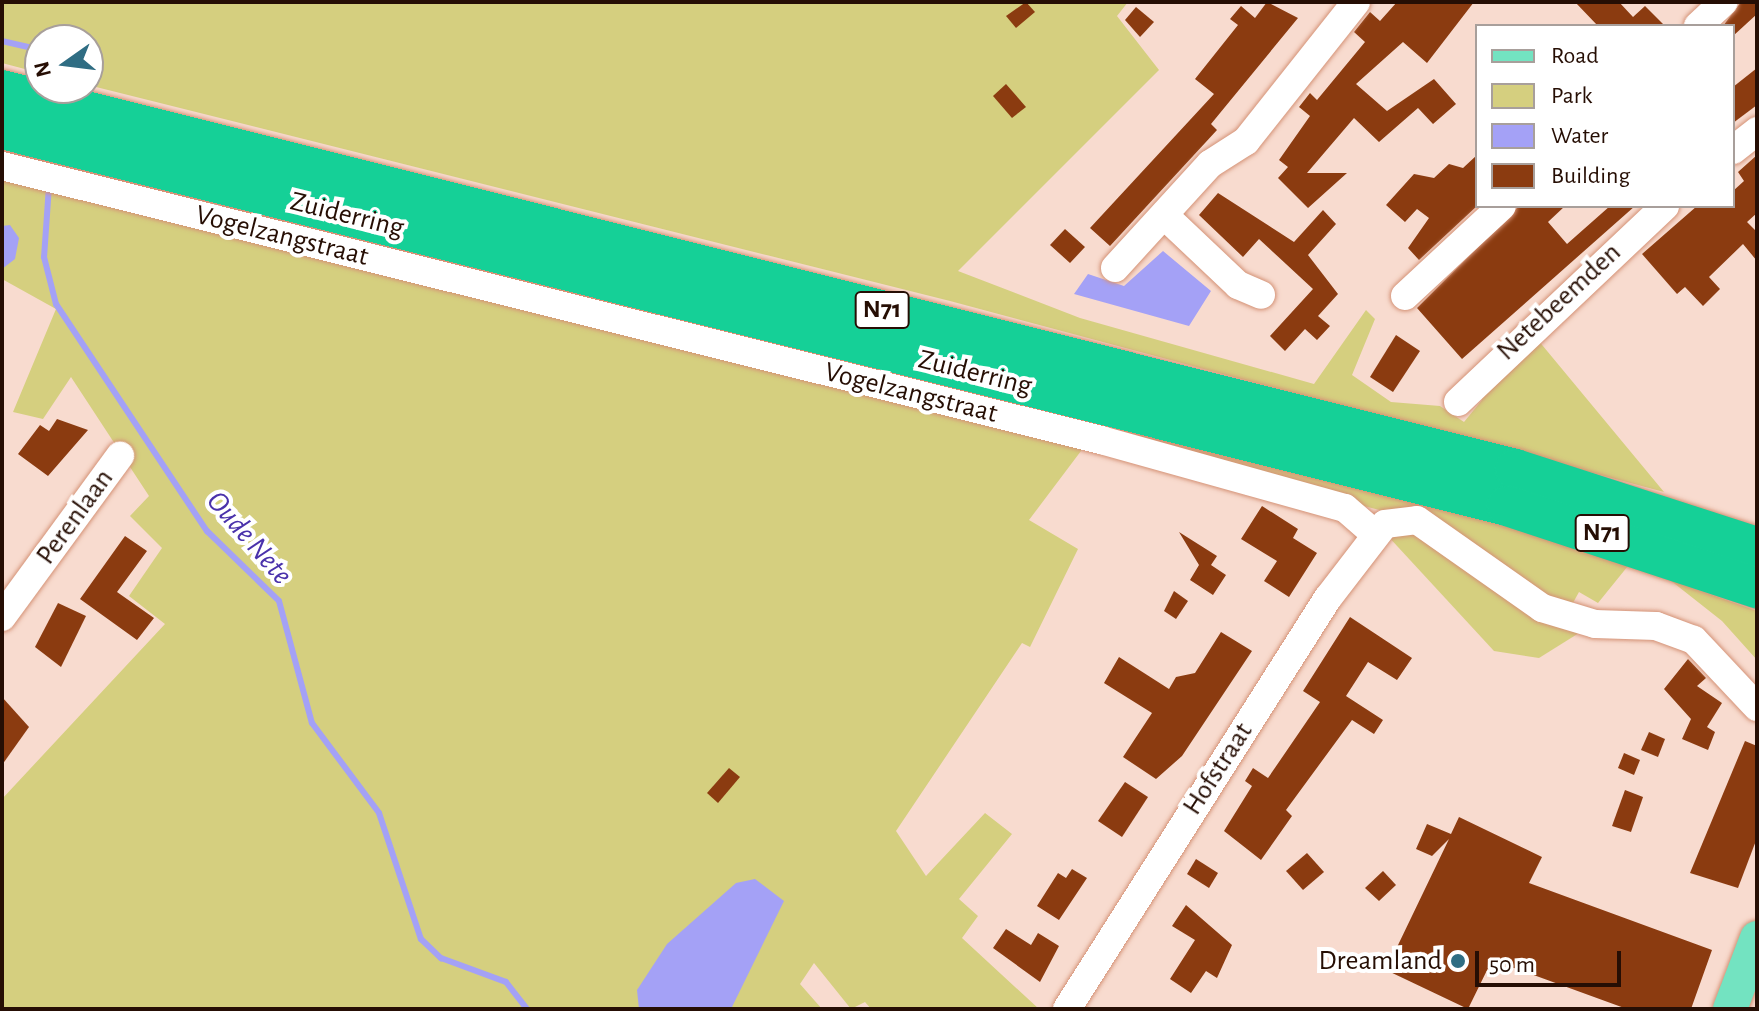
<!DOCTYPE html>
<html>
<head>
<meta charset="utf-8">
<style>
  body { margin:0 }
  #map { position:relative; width:1759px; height:1011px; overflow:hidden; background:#f8dbcf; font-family:"Alegreya Sans",sans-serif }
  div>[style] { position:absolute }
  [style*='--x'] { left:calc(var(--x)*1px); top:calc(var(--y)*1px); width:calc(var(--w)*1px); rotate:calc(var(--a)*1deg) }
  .green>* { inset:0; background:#d5cf7f }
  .water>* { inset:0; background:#a4a1f6 }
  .stream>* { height:6px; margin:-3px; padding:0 3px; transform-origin:3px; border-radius:3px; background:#a4a1f6 }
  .building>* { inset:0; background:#8b3b10 }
  .roads { filter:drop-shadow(0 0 2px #d49276) drop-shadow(0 0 2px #d49276) }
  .minor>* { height:28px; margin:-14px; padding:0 14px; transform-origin:14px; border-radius:14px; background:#fff }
  .major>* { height:34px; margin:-17px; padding:0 17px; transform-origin:17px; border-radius:17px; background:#73e3c1 }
  .highway>* { height:40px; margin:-20px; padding:0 20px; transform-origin:20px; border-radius:20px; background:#15d097 }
  .dots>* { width:22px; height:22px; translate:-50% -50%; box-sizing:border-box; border:4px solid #fff; border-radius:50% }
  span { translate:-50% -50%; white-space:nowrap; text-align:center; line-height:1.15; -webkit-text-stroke:8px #fff; paint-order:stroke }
  .shield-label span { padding:2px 6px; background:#fff; border:2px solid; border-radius:6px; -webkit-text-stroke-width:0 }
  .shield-label { font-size:26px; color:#260e04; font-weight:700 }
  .street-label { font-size:28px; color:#260e04 }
  .poi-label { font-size:28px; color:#260e04 }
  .right { translate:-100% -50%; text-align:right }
  .water-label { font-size:30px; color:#4a32ab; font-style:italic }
  .frame { position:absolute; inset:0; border:4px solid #260e04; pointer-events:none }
  .legend { position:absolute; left:1475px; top:24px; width:260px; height:184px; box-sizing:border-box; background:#fff; border:2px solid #a89f9b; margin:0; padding:10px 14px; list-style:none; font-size:24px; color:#260e04 }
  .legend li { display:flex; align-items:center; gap:16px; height:40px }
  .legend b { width:40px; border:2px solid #a89f9b }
  .north { position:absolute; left:24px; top:24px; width:80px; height:80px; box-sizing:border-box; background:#fff; border:2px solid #a89f9b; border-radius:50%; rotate:256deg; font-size:22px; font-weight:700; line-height:32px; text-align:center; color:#260e04 }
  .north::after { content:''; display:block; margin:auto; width:28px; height:36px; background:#2f6d83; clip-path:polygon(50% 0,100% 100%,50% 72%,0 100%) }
  .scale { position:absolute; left:1475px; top:951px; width:146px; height:36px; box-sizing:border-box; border:4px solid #260e04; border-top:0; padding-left:10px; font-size:24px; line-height:28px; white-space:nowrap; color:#260e04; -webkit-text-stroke:6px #fff; paint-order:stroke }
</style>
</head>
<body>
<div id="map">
  <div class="green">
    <div style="clip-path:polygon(2px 2px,1128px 2px,1117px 16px,1159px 70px,958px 271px,1080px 318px,1314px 384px,1366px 310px,1375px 319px,1352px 375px,1391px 402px,1440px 406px,1464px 422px,1482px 400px,1480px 389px,1533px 334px,1664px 492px,950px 301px,88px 85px,88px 40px,40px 40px,40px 73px,2px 63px)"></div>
    <div style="clip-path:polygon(2px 175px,1084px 447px,1029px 520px,1078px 549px,1030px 647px,1022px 643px,896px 831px,926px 876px,985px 813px,1012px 834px,959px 899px,978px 916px,962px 938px,1039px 1009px,871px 1009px,865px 1002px,851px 1009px,814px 963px,800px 984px,822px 1009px,2px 1009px,2px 799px,165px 624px,129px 596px,162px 548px,130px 516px,149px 496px,71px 377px,43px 419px,13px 412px,56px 309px,2px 279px)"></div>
    <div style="clip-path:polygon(491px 271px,1434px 507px,1632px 561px,1598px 603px,1579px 592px,1569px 610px,1391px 513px,489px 280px)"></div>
    <div style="clip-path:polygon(1413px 527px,1579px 633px,1539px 658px,1494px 651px,1386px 534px)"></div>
    <div style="clip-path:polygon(1670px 580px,1757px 611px,1757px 660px,1722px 621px)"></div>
  </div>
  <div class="water">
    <div style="clip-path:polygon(10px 225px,19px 238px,15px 259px,2px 269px,2px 226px)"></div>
    <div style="clip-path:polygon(1163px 251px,1211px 291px,1189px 326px,1074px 294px,1088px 274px,1124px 286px)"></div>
    <div style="clip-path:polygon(755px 879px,784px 901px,731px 1009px,639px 1009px,637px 990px,667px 944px,736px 883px)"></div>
  </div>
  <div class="stream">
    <div style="--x:2;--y:41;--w:39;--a:13"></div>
    <div style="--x:49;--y:186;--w:71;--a:94"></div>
    <div style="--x:44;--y:257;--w:49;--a:75.7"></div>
    <div style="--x:56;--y:304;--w:273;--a:56.4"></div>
    <div style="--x:207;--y:531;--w:100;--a:44.2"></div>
    <div style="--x:279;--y:601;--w:126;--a:74.9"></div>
    <div style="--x:312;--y:723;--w:112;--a:53.3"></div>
    <div style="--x:379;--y:813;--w:133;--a:71.6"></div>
    <div style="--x:421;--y:939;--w:28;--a:44"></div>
    <div style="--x:441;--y:958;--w:69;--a:20.3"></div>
    <div style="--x:506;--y:982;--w:34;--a:52"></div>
  </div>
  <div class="building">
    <div style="clip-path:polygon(1026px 2px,1035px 12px,1016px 28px,1006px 16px)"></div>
    <div style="clip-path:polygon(1267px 2px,1298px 18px,1211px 124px,1217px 130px,1110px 246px,1090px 228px,1214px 94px,1195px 79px,1238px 25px,1230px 19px,1241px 6px,1255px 18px)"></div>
    <div style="clip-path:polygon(1397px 2px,1474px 2px,1427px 63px,1403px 42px,1356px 84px,1387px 111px,1434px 79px,1456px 104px,1433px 124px,1418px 108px,1379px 142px,1354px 118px,1307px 173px,1347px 173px,1308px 208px,1278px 178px,1288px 167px,1279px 160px,1310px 116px,1299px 107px,1310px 93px,1317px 100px,1365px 42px,1354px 32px,1370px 12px,1380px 21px)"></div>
    <div style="clip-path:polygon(1575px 2px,1619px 2px,1633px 17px,1645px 6px,1665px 26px,1598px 26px)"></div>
    <div style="clip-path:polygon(1741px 2px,1757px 2px,1757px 14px,1733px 36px,1733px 26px,1723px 26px)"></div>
    <div style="clip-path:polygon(1136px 7px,1154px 22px,1140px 37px,1125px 20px)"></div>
    <div style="clip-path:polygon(1757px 68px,1757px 105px,1733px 123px,1733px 87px)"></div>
    <div style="clip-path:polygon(1006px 84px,1026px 107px,1012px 118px,993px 96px)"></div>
    <div style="clip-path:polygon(1477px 155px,1477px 206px,1419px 260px,1408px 248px,1429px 218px,1417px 209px,1405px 222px,1386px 205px,1414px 174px,1434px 178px,1449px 164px,1463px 168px)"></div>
    <div style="clip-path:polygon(1757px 155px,1757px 213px,1747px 222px,1757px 232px,1757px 261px,1743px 244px,1709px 277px,1720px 289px,1703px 306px,1685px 287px,1677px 294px,1642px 254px,1697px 206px,1733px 206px,1733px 191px,1744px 181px,1738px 172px)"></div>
    <div style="clip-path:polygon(1218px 193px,1294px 242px,1323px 210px,1336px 224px,1308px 255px,1338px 294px,1318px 316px,1330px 326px,1317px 340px,1305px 329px,1285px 351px,1270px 336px,1313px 289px,1259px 239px,1243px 257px,1199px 215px)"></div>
    <div style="clip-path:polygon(1519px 206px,1565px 206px,1548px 222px,1567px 244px,1610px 206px,1635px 206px,1462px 359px,1417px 308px)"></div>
    <div style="clip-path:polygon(1065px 229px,1085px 247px,1070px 263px,1050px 245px)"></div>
    <div style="clip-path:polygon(1396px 335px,1420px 351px,1393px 392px,1370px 377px)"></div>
    <div style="clip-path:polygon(57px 419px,88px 430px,48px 476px,18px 454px,40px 425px,49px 431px)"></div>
    <div style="clip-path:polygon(1262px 506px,1298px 529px,1293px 538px,1317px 553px,1289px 597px,1264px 581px,1277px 561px,1241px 539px)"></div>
    <div style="clip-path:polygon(1179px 532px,1217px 556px,1211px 565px,1226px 575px,1213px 595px,1190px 580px,1199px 565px)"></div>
    <div style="clip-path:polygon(125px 536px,147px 551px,117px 592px,154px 618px,137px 640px,80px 599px)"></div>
    <div style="clip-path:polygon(1174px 591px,1188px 601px,1176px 619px,1164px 611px)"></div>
    <div style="clip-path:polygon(58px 603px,86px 616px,61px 667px,35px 647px)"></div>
    <div style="clip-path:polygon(1350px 617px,1412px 658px,1397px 680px,1368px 662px,1346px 696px,1383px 720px,1374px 734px,1352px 720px,1286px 810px,1292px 816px,1261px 860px,1224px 831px,1252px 786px,1245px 781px,1253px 768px,1268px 778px,1320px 702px,1303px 691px)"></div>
    <div style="clip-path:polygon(1221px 632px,1252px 651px,1182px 756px,1156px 779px,1123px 757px,1152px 713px,1104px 683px,1119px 657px,1169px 689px,1176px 677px,1195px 673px)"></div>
    <div style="clip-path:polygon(1688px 659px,1706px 678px,1697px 686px,1722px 703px,1707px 727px,1715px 732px,1708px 750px,1682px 739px,1691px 719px,1664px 689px)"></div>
    <div style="clip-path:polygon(2px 697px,29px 727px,2px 765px)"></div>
    <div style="clip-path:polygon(1649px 732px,1665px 739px,1658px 757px,1641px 750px)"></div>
    <div style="clip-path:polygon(1745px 741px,1757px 746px,1757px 838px,1738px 888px,1690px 873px)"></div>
    <div style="clip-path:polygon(1624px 753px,1640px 760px,1634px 775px,1618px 768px)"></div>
    <div style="clip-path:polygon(729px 768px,740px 777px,718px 803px,707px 793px)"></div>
    <div style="clip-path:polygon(1125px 782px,1148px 797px,1122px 837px,1098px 821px)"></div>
    <div style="clip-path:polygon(1625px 790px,1643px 797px,1631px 832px,1612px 826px)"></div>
    <div style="clip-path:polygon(1459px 817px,1542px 857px,1529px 883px,1712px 950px,1691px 1009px,1627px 1009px,1492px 960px,1468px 1009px,1386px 970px,1449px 839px,1432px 856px,1416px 849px,1427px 824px,1451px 834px)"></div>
    <div style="clip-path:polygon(1307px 853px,1324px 872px,1303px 890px,1286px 871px)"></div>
    <div style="clip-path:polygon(1196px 859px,1218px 873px,1209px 888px,1187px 874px)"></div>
    <div style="clip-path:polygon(1072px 869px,1087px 878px,1059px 920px,1037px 906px,1058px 873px,1066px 878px)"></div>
    <div style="clip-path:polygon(1383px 871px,1396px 885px,1379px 901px,1365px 888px)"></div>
    <div style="clip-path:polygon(1186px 905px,1232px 945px,1217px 978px,1206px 971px,1191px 993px,1170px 979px,1195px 940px,1172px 926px)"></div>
    <div style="clip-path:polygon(1006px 929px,1031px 945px,1038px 933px,1059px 946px,1040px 982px,993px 948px)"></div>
  </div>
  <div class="roads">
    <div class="minor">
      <div style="--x:1698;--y:26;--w:35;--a:-43"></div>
      <div style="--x:1733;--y:150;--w:31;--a:-38"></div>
      <div style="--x:2;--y:166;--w:1133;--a:14"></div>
      <div style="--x:1101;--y:440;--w:253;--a:15.6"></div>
      <div style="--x:1345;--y:508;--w:38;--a:41"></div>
      <div style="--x:1164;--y:215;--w:102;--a:43.4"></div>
      <div style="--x:1238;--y:285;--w:25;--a:23"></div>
      <div style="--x:1115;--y:268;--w:141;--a:-47.6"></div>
      <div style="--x:1210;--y:164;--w:43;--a:-32.6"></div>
      <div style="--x:1246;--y:141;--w:177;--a:-51.6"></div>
      <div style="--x:1405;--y:296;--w:132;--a:-42.9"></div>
      <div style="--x:1458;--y:402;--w:285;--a:-43.4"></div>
      <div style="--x:2;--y:617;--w:200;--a:-53.8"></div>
      <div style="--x:1067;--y:1009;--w:487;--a:-57.6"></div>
      <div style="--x:1328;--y:598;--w:93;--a:-52.4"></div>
      <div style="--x:1385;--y:524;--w:32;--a:-7"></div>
      <div style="--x:1417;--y:520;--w:153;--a:35.1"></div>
      <div style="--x:1542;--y:608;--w:55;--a:16.8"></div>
      <div style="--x:1595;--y:624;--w:61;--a:1.9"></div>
      <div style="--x:1656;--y:626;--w:40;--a:20.2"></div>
      <div style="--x:1694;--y:640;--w:92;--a:46.8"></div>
    </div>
    <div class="major">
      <div style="--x:1730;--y:1009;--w:76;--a:-69.2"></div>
    </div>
    <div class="highway">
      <div style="--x:2;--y:90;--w:1560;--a:14.06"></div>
      <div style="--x:1515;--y:469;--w:254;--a:17.9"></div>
      <div style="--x:2;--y:129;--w:1552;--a:14.06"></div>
      <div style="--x:1507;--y:506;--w:263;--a:18.2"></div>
    </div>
  </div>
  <div class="dots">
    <div style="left:1458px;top:961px;background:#2f6d83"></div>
  </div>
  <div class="shield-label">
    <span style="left:882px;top:310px">N71</span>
    <span style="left:1602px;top:533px">N71</span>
  </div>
  <div class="street-label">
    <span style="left:347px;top:215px;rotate:14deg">Zuiderring</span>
    <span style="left:282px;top:236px;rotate:14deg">Vogelzangstraat</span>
    <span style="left:1559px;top:302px;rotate:-43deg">Netebeemden</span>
    <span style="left:975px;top:373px;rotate:14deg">Zuiderring</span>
    <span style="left:911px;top:393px;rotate:14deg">Vogelzangstraat</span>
    <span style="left:75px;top:517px;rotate:-54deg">Perenlaan</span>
    <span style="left:1218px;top:769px;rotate:-57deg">Hofstraat</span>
  </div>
  <div class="poi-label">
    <span class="right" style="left:1442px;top:961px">Dreamland</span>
  </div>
  <div class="water-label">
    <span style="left:249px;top:538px;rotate:49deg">Oude Nete</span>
  </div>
  <div class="frame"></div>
  <ul class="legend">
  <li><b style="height:10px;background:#73e3c1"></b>Road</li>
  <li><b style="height:22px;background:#d5cf7f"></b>Park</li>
  <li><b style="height:22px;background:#a4a1f6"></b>Water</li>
  <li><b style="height:22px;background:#8b3b10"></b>Building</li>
  </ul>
  <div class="north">N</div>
  <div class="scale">50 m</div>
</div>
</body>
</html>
